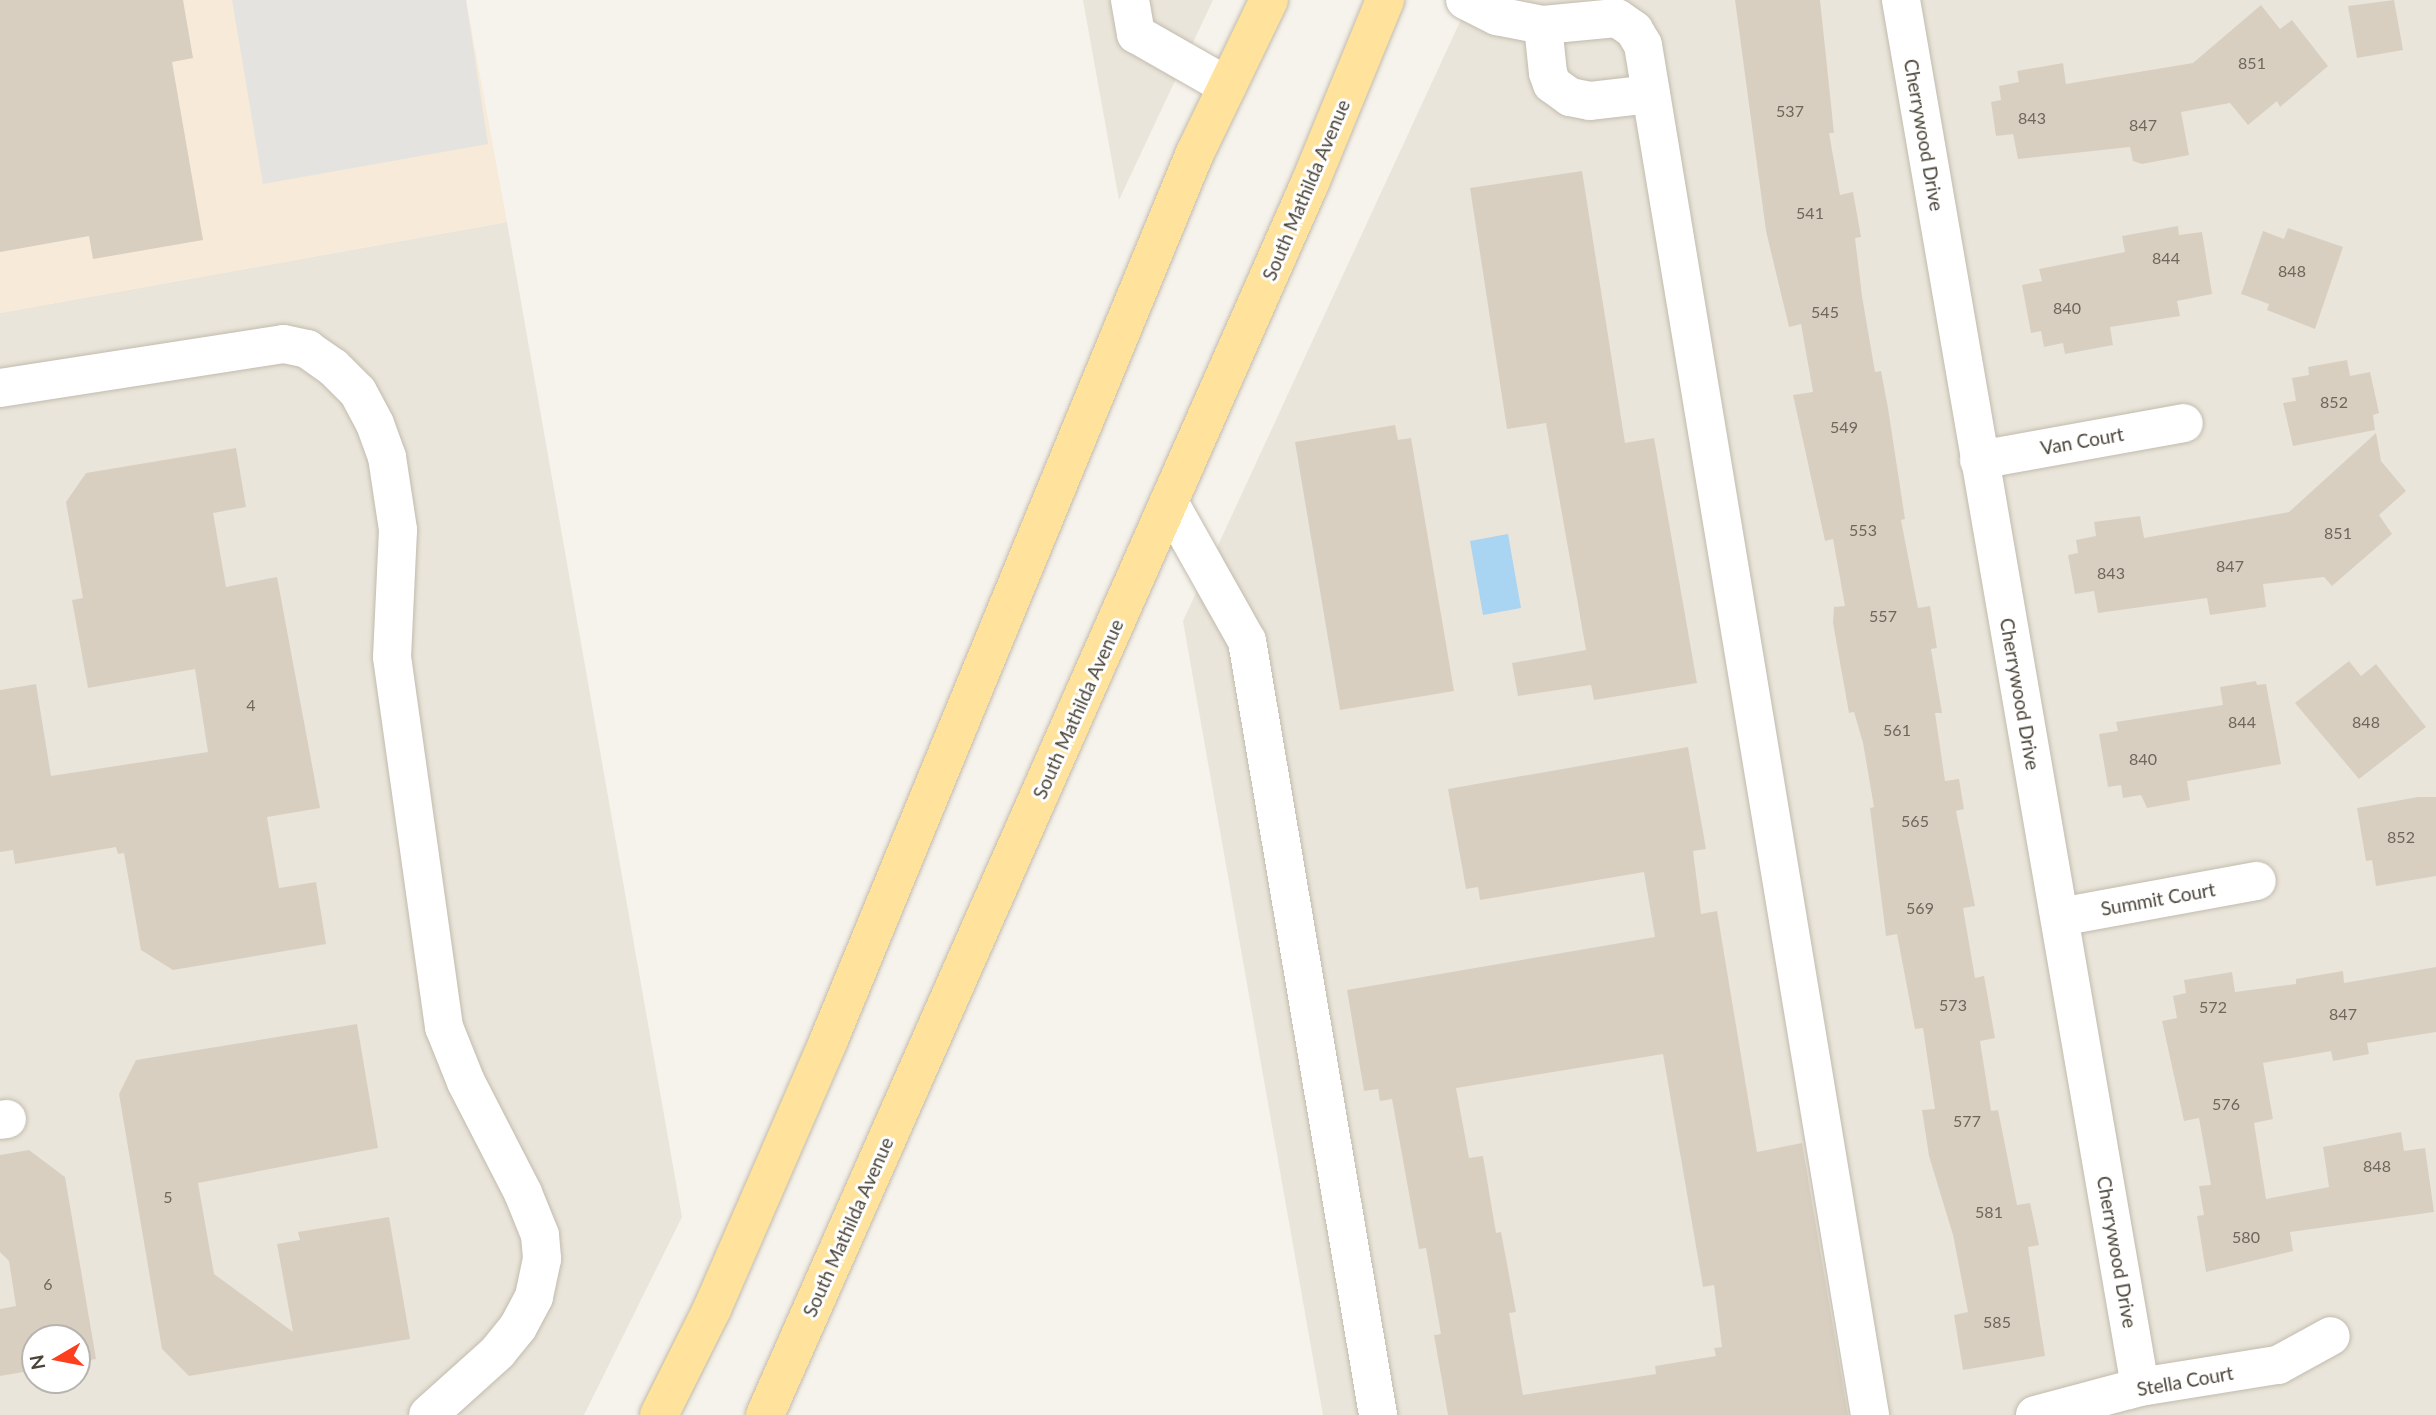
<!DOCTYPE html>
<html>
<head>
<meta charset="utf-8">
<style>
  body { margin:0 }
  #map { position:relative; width:2436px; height:1415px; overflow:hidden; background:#f6f3ec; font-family:Lato,sans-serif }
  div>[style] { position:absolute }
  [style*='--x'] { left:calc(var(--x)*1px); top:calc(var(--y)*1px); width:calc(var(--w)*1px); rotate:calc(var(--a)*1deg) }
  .residential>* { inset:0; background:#eae5da }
  .commercial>* { inset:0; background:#f7ead8 }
  .parking>* { inset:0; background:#e5e3e0 }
  .water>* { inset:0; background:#a9d4f2 }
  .building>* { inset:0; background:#d8cfc1 }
  .roads { filter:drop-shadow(0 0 2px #c2bbae) drop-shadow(0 0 2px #c2bbae) }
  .minor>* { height:38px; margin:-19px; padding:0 19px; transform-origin:19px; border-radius:19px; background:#fff }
  .major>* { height:38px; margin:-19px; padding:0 19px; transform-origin:19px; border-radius:19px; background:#ffe39c }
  span { translate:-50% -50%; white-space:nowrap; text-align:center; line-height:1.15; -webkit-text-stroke:6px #fff; paint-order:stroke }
  .number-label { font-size:16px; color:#6e675b }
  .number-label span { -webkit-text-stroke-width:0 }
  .street-label { font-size:19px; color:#4b4439 }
  .north { position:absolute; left:21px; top:1324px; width:70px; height:70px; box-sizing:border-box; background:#fff; border:2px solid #b7b4b0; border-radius:50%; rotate:260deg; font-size:19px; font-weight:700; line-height:28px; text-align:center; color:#4b4439 }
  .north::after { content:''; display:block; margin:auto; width:24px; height:32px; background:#fc3f1d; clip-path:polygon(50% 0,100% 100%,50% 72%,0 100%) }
</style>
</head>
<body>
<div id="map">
  <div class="residential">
    <div style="clip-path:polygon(1083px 0,1213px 0,1119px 200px)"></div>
    <div style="clip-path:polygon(1470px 0,2436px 0,2436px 1415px,1323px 1415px,1183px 621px)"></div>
    <div style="clip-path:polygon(evenodd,507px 222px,682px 1217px,584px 1415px,0 1415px,0 313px,507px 222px,35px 1338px,77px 1338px,77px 1380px,35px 1380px,35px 1338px)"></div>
  </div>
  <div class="commercial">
    <div style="clip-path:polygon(0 0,466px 0,507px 222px,0 313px)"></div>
  </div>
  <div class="parking">
    <div style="clip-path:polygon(232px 0,466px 0,488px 144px,263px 184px)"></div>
  </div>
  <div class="water">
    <div style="clip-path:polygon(1508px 534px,1521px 608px,1483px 615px,1470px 541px)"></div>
  </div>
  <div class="building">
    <div style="clip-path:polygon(0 0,183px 0,193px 58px,172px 62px,203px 240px,93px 259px,89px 236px,0 252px)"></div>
    <div style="clip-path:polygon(1735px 0,1820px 0,1834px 133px,1829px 133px,1840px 195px,1853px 192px,1861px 237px,1855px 238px,1862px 296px,1875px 372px,1881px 371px,1888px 408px,1905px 519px,1901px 520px,1918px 608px,1930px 606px,1937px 648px,1931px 649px,1942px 713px,1935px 713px,1945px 781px,1959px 779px,1964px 809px,1956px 811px,1975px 906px,1963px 908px,1975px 978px,1984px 976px,1995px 1038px,1980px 1041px,1991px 1111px,1998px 1110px,2017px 1205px,2030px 1203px,2039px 1245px,2028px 1247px,2045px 1356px,1963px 1370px,1954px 1315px,1968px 1312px,1953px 1235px,1929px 1156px,1922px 1110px,1935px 1109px,1923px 1028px,1915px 1029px,1897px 934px,1886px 936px,1870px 808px,1874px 807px,1863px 743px,1854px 712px,1849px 713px,1833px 623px,1834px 607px,1845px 606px,1833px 539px,1825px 541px,1793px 395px,1813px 392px,1801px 324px,1789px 327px,1766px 231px)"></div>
    <div style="clip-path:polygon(2394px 0,2403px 50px,2357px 58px,2348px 6px)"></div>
    <div style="clip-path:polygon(2261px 5px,2280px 29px,2292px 20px,2328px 66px,2280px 107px,2277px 101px,2248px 125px,2230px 103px,2181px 112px,2189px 155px,2142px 164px,2133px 161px,2130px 147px,2018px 159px,2013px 134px,1996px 136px,1991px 102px,2001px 100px,1999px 86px,2019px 82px,2017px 71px,2063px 63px,2066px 84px,2193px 63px)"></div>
    <div style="clip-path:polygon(1582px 171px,1625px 443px,1654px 438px,1697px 683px,1594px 700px,1591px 685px,1518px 696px,1512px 663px,1586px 650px,1546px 423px,1507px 429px,1470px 188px)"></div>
    <div style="clip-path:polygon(2178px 226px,2179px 235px,2202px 232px,2212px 294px,2177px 301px,2180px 316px,2110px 327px,2113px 345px,2065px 354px,2063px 343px,2044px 347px,2041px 331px,2031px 333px,2022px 285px,2042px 281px,2039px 269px,2125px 252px,2122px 236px)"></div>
    <div style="clip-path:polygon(2288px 228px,2343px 247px,2315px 329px,2267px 310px,2269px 304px,2241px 294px,2263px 231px,2284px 239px)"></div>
    <div style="clip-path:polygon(2347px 360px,2350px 376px,2370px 372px,2379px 413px,2373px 415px,2375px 430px,2293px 446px,2283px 403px,2296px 401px,2292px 378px,2309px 375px,2308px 367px)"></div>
    <div style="clip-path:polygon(1395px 425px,1398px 440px,1411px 438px,1454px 691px,1340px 710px,1295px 442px)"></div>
    <div style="clip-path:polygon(2376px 433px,2381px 461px,2406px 491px,2379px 515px,2392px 534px,2332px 586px,2324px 577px,2263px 584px,2266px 607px,2210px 615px,2207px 598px,2098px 613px,2094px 591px,2075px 594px,2068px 555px,2078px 553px,2076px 540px,2096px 536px,2094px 522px,2140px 516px,2144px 538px,2289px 512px)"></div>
    <div style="clip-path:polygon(236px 448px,246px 507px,213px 513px,226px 587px,277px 577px,320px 808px,267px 817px,279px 888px,316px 882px,326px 944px,173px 970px,141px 950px,124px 853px,118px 854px,116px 847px,15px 864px,13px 850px,0 852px,0 690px,36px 684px,51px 776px,208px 752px,195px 669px,88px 688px,72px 600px,83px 598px,66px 502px,86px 473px)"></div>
    <div style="clip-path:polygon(2349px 661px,2361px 676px,2376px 664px,2426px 727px,2359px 779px,2295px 703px)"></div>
    <div style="clip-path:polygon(2256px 681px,2257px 685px,2266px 684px,2281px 764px,2187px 781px,2190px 800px,2147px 808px,2141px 795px,2123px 798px,2121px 785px,2108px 787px,2099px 734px,2118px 731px,2116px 722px,2223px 705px,2220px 687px)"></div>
    <div style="clip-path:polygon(evenodd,1688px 747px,1706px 849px,1693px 851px,1701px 914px,1717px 911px,1757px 1152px,1802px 1143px,1848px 1415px,1448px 1415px,1434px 1335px,1441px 1334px,1426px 1248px,1419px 1249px,1392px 1099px,1380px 1101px,1378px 1089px,1364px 1091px,1347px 990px,1655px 937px,1644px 872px,1480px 900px,1478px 887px,1466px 889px,1448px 789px,1688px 747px,1663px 1054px,1703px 1287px,1714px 1285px,1722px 1347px,1714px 1348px,1716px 1356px,1655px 1366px,1656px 1374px,1523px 1395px,1509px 1313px,1516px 1312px,1501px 1232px,1496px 1233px,1483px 1156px,1469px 1158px,1456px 1088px,1663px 1054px)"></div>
    <div style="clip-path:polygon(2418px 797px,2436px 797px,2436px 876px,2376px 886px,2372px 860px,2366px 861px,2357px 808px)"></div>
    <div style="clip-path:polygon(2436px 967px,2436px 1032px,2367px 1043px,2369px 1054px,2333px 1061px,2331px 1051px,2263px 1063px,2273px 1119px,2254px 1123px,2266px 1199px,2329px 1187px,2323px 1147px,2401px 1132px,2404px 1151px,2425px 1148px,2434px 1212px,2290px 1232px,2293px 1251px,2206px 1272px,2197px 1216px,2204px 1215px,2199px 1186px,2211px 1185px,2199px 1118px,2184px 1121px,2162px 1021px,2177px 1018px,2173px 996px,2186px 993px,2184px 980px,2232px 972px,2235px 992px,2296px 984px,2296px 979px,2343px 971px,2344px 983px)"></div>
    <div style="clip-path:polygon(357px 1024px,378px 1148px,198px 1183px,214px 1274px,293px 1332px,277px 1244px,300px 1240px,298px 1232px,389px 1217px,410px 1339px,189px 1376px,162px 1349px,119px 1094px,136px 1060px)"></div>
    <div style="clip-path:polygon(29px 1150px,65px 1177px,96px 1359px,77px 1362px,77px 1338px,35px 1338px,35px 1370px,0 1376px,0 1309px,16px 1306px,9px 1261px,0 1252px,0 1155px)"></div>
  </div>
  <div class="roads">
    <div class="minor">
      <div style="--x:1130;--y:0;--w:35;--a:80"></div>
      <div style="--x:1136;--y:34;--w:105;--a:29.7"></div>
      <div style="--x:1465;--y:0;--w:36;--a:27"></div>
      <div style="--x:1497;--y:16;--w:47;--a:11.1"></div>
      <div style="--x:1543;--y:25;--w:74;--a:-5.4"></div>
      <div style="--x:1617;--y:18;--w:21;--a:35"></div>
      <div style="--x:1634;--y:30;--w:17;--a:59"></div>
      <div style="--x:1643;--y:45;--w:1389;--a:80.59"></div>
      <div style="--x:1901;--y:0;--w:1407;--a:80.22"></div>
      <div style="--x:1543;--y:25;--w:48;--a:84.1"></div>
      <div style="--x:1548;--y:73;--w:12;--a:70"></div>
      <div style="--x:1552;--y:84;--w:22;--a:36"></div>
      <div style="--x:1570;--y:97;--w:20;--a:11"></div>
      <div style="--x:1590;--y:101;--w:61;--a:-6.5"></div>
      <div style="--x:0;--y:388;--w:287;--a:-8.8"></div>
      <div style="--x:284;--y:344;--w:24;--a:12"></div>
      <div style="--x:307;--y:349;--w:32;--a:35"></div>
      <div style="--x:333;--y:367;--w:35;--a:45"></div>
      <div style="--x:358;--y:392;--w:36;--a:62"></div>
      <div style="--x:375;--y:424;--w:35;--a:70"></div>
      <div style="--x:387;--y:457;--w:74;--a:81.4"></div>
      <div style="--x:398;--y:530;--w:127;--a:92.7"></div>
      <div style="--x:392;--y:657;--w:374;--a:82"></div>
      <div style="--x:444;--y:1027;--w:59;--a:68.2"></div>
      <div style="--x:466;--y:1082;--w:125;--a:62.8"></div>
      <div style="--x:523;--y:1193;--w:45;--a:68"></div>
      <div style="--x:540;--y:1235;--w:24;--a:85"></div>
      <div style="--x:542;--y:1259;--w:39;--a:102"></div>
      <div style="--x:534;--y:1297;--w:34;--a:118"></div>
      <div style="--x:518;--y:1327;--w:32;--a:129"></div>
      <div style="--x:498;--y:1352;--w:94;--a:138"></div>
      <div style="--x:1979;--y:460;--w:208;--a:-10.2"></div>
      <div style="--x:1169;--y:502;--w:159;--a:60.7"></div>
      <div style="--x:1247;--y:641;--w:785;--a:80.39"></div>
      <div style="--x:2060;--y:917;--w:200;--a:-10.4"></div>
      <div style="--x:0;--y:1120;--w:7;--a:-8"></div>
      <div style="--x:2035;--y:1415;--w:109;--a:-14.9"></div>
      <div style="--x:2140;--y:1387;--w:140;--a:-9.1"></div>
      <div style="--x:2278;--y:1365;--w:60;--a:-28.7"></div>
    </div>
    <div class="major">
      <div style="--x:659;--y:1415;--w:119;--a:-63.4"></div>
      <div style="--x:712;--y:1309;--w:291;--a:-66.5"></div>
      <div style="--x:828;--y:1042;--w:962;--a:-67.57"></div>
      <div style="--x:1195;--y:153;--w:170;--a:-64.2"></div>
      <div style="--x:765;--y:1415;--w:1347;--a:-66.14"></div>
      <div style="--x:1310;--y:183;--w:198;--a:-67.7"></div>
    </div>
  </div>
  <div class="number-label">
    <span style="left:2252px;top:63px">851</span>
    <span style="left:1790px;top:111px">537</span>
    <span style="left:2032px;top:118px">843</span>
    <span style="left:2143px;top:125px">847</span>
    <span style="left:1810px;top:213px">541</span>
    <span style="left:2166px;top:258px">844</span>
    <span style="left:2292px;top:271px">848</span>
    <span style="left:2067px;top:308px">840</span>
    <span style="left:1825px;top:312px">545</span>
    <span style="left:2334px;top:402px">852</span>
    <span style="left:1844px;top:427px">549</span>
    <span style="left:1863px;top:530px">553</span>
    <span style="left:2338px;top:533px">851</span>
    <span style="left:2230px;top:566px">847</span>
    <span style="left:2111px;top:573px">843</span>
    <span style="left:1883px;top:616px">557</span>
    <span style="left:251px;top:705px">4</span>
    <span style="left:2242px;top:722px">844</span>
    <span style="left:2366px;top:722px">848</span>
    <span style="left:1897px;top:730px">561</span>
    <span style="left:2143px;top:759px">840</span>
    <span style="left:1915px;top:821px">565</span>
    <span style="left:2401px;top:837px">852</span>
    <span style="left:1920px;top:908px">569</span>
    <span style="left:1953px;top:1005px">573</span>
    <span style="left:2213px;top:1007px">572</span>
    <span style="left:2343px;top:1014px">847</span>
    <span style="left:2226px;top:1104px">576</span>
    <span style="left:1967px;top:1121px">577</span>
    <span style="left:2377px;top:1166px">848</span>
    <span style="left:168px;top:1197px">5</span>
    <span style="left:1989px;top:1212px">581</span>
    <span style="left:2246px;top:1237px">580</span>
    <span style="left:48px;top:1284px">6</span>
    <span style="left:1997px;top:1322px">585</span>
  </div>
  <div class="street-label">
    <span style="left:1924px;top:135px;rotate:80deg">Cherrywood Drive</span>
    <span style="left:1306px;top:190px;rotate:-67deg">South Mathilda Avenue</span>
    <span style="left:2082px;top:441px;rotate:-10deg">Van Court</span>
    <span style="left:2020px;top:694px;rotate:80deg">Cherrywood Drive</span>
    <span style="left:1078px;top:709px;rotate:-66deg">South Mathilda Avenue</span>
    <span style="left:2158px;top:899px;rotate:-10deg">Summit Court</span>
    <span style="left:848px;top:1227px;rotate:-66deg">South Mathilda Avenue</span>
    <span style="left:2117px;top:1252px;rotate:80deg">Cherrywood Drive</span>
    <span style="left:2185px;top:1381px;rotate:-10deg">Stella Court</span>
  </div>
  <div class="north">N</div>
</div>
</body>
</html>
